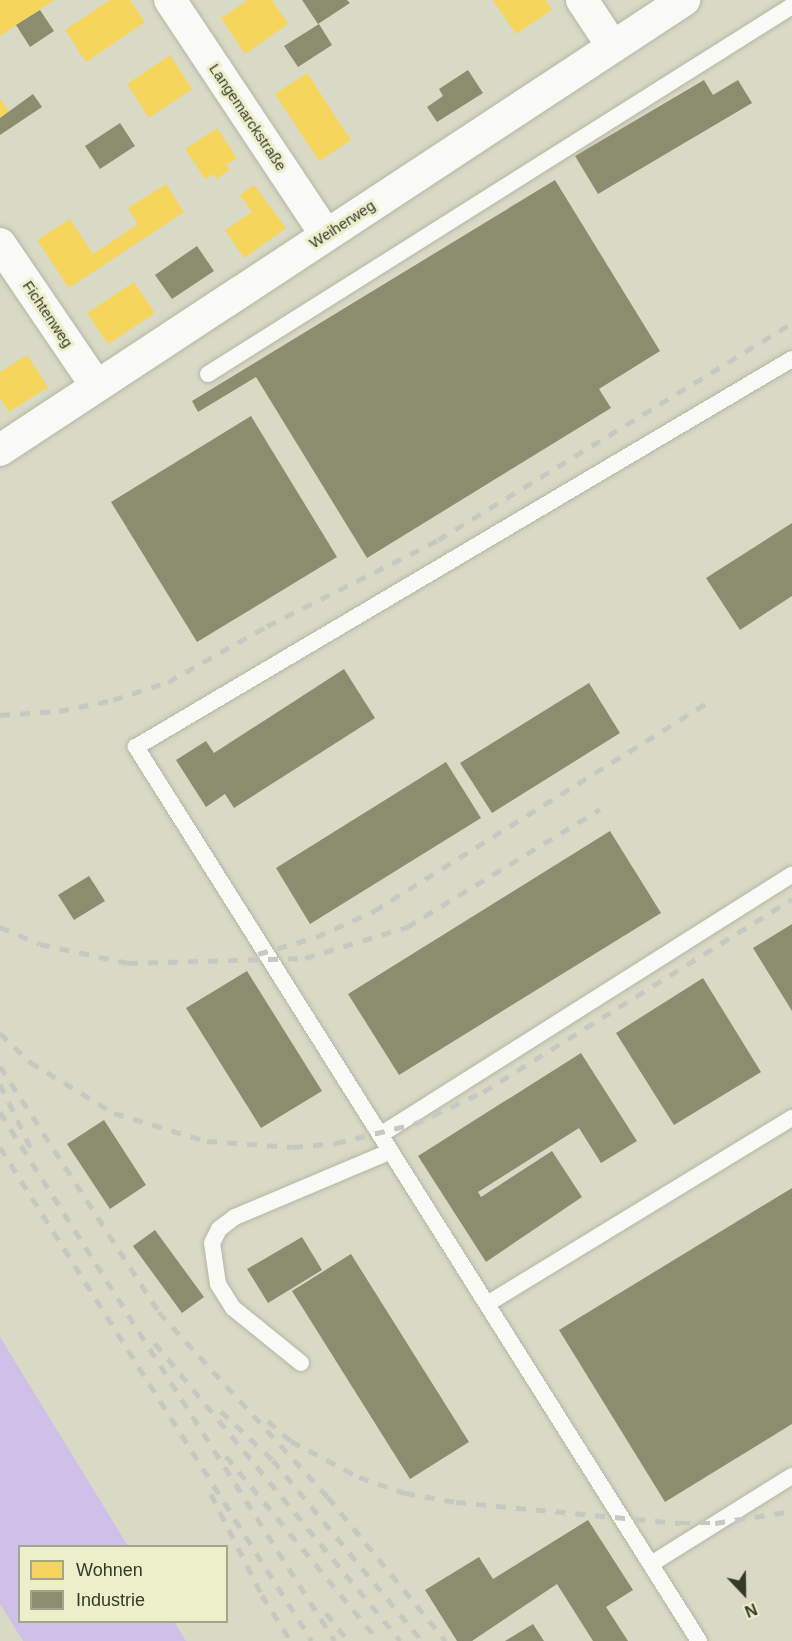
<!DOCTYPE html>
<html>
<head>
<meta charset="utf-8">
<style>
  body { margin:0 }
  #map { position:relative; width:792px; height:1641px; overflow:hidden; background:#d8dac5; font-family:Helvetica,sans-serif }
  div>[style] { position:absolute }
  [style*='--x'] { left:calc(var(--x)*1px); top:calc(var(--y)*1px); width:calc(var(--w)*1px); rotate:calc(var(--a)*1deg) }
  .water>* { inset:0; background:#cec0e9 }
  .homes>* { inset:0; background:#f6d55c }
  .industry>* { inset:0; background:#8c8c6e }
  .roads { filter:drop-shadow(0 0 2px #b4b6a5) drop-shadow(0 0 2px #b4b6a5) }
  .service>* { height:16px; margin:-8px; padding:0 8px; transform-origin:8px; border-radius:8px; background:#f9f9f6 }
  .minor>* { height:32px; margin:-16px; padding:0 16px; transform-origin:16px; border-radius:16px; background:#f9f9f6 }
  .rail>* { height:4.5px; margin-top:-2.25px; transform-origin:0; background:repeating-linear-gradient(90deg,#c8c8c2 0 10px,transparent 0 20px) }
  span { translate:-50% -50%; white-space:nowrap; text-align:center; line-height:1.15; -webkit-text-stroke:6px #ebefca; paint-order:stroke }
  .street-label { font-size:15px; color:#363829 }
  .legend { position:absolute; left:18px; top:1545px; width:210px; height:78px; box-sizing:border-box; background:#ebefca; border:2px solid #a3a68a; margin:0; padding:8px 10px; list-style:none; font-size:18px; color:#363829 }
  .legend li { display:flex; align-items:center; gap:12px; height:30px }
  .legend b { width:30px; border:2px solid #a3a68a }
  .north { position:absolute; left:714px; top:1563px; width:60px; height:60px; -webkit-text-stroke:4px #ebefca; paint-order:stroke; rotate:158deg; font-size:16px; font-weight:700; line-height:24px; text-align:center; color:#363829 }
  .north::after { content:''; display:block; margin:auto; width:21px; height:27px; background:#363829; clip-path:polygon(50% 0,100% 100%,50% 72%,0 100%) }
</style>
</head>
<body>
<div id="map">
  <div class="water">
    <div style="clip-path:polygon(0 1337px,128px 1546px,20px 1546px,20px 1622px,174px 1622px,186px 1641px,23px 1641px,0 1604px)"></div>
  </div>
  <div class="homes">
    <div style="clip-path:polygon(0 0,54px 0,0 36px)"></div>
    <div style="clip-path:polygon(110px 0,130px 0,145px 22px,86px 62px,65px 30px)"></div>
    <div style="clip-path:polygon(248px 0,272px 0,288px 24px,245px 54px,221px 18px)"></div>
    <div style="clip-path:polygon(493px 0,546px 0,552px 10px,516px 34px)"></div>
    <div style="clip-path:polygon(170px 55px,192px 89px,149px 118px,127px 84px)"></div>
    <div style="clip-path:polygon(307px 73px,351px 140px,319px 161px,275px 94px)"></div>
    <div style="clip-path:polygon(0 98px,9px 112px,0 118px)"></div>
    <div style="clip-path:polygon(217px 128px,237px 158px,226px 165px,230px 170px,216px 179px,213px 174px,205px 179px,185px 149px)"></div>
    <div style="clip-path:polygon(166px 184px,184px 212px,69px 288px,37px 240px,70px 219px,93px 254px,138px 224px,128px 208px)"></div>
    <div style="clip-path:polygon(254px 185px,286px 228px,244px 258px,225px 230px,252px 212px,240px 195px)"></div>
    <div style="clip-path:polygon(134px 282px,155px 313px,108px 344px,87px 313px)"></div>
    <div style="clip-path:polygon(27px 355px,48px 387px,9px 412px,0 398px,0 372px)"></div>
  </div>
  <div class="industry">
    <div style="clip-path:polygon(302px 0,347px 0,350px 3px,318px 24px)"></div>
    <div style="clip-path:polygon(40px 10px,54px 31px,30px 47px,16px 25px)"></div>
    <div style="clip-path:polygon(319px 24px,332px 45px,298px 67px,284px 46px)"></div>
    <div style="clip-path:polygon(468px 70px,483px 93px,437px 122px,427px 107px,443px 96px,439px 89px)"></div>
    <div style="clip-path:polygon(704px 80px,713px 95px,738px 80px,752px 103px,598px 194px,575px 156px)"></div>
    <div style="clip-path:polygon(33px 94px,42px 107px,0 135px,0 118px)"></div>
    <div style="clip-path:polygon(120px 123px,135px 146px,100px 169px,85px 146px)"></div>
    <div style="clip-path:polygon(555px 180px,660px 351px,599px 389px,611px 408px,367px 558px,256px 377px,198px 412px,192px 401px)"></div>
    <div style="clip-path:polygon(197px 246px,214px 271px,172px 299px,155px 275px)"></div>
    <div style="clip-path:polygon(251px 416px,337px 557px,197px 642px,111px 502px)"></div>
    <div style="clip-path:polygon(792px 523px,792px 596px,740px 630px,706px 578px)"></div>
    <div style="clip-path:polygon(344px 669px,375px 718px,234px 808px,225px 794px,206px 807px,176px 760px,206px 741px,214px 753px)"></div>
    <div style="clip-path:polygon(589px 683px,620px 733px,492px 813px,460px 763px)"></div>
    <div style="clip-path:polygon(446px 762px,481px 818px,310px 924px,276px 868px)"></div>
    <div style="clip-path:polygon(610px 831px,661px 913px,399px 1075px,348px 994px)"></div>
    <div style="clip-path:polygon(89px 876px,105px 901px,74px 920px,58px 895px)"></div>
    <div style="clip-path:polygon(792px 924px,792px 1011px,753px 948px)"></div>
    <div style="clip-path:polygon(247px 971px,322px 1091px,261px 1128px,186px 1008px)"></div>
    <div style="clip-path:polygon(703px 978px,761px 1072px,674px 1125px,616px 1033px)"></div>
    <div style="clip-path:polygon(581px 1053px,637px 1141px,601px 1163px,579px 1128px,478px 1192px,481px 1197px,552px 1151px,582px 1197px,486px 1262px,418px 1156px)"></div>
    <div style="clip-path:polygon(104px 1120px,146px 1185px,110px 1209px,67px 1144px)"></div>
    <div style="clip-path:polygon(792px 1188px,792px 1424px,665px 1502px,559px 1330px)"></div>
    <div style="clip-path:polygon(155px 1230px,204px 1297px,182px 1313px,133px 1246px)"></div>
    <div style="clip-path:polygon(302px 1237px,322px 1270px,268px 1303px,247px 1269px)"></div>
    <div style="clip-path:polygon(351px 1254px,469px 1442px,410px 1479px,292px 1291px)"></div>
    <div style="clip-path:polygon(588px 1520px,633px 1590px,606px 1607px,628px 1641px,593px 1641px,557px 1584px,472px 1641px,457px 1641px,425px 1590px,479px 1557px,493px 1579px)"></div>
    <div style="clip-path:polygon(533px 1624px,544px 1641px,505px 1641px)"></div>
  </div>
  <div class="roads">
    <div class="service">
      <div style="--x:208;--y:374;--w:690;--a:-32.22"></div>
      <div style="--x:380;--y:1135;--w:487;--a:-32.3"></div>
      <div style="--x:487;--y:1304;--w:357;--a:-31.4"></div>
      <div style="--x:301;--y:1363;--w:87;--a:-141"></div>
      <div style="--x:233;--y:1308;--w:28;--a:-122"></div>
      <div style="--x:218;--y:1284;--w:41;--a:-98.3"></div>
      <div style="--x:212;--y:1243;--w:16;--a:-63"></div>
      <div style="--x:219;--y:1229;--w:20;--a:-37"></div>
      <div style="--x:235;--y:1217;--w:169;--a:-22.9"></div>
      <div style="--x:651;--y:1564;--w:166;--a:-32"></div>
      <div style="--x:699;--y:1641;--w:1057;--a:-122.2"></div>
      <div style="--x:136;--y:747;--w:762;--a:-30.6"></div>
    </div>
    <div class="minor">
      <div style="--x:170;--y:0;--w:282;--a:56.4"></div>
      <div style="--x:582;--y:0;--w:56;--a:56.6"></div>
      <div style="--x:0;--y:244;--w:171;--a:55.8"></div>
      <div style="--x:0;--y:450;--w:819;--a:-33.34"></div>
    </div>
  </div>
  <div class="rail">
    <div style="--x:0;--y:715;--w:59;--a:-3.9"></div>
    <div style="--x:59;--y:711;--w:55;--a:-11.5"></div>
    <div style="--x:113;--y:700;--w:58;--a:-18.1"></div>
    <div style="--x:168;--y:682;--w:114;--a:-29.5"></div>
    <div style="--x:267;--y:626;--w:191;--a:-26.7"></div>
    <div style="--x:438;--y:540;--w:415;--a:-31.5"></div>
    <div style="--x:0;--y:927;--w:43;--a:23"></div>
    <div style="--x:40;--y:944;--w:90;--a:12.2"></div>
    <div style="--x:128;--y:963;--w:177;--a:-1.6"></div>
    <div style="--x:305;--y:958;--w:107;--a:-16.9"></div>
    <div style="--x:407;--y:927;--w:226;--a:-31.4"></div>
    <div style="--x:258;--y:954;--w:60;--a:-16.3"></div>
    <div style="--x:316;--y:937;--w:64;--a:-24.1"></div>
    <div style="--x:374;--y:911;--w:394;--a:-32"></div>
    <div style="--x:0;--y:1033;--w:42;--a:44"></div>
    <div style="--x:30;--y:1062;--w:98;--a:31.3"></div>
    <div style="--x:114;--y:1113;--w:97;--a:16.8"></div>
    <div style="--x:207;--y:1141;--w:86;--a:4"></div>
    <div style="--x:293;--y:1147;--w:43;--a:-5.3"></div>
    <div style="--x:336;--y:1143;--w:80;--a:-13.7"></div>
    <div style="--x:414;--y:1124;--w:76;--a:-24.9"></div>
    <div style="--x:483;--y:1092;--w:364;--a:-32"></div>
    <div style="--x:0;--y:1066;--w:293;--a:57.1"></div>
    <div style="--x:159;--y:1312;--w:251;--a:47.6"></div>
    <div style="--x:328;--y:1497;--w:186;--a:50.7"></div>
    <div style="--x:0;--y:1084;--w:76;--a:64.1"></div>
    <div style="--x:0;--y:1112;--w:626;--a:57.66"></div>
    <div style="--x:0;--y:1147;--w:584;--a:57.72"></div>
    <div style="--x:155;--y:1343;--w:386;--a:50.5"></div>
    <div style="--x:221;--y:1411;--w:71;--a:43.3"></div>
    <div style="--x:273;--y:1460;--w:234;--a:50.5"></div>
    <div style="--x:268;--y:1421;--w:30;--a:41"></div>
    <div style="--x:291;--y:1441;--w:77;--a:27.9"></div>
    <div style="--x:359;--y:1477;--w:49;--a:19.2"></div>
    <div style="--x:405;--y:1493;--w:52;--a:10"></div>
    <div style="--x:456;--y:1502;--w:225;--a:5.4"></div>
    <div style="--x:680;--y:1523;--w:35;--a:0"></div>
    <div style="--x:715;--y:1523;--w:78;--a:-8.9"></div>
    <div style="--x:226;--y:1456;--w:240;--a:50.4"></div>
    <div style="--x:211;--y:1494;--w:113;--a:63.2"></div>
    <div style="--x:262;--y:1595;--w:54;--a:57.8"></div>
    <div style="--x:326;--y:1613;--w:36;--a:51"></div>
  </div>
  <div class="street-label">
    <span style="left:248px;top:117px;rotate:56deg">Langemarckstraße</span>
    <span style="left:342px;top:224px;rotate:-33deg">Weiherweg</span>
    <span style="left:48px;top:314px;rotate:56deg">Fichtenweg</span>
  </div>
  <ul class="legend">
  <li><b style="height:16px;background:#f6d55c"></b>Wohnen</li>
  <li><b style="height:16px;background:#8c8c6e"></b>Industrie</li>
  </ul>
  <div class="north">N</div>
</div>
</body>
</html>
